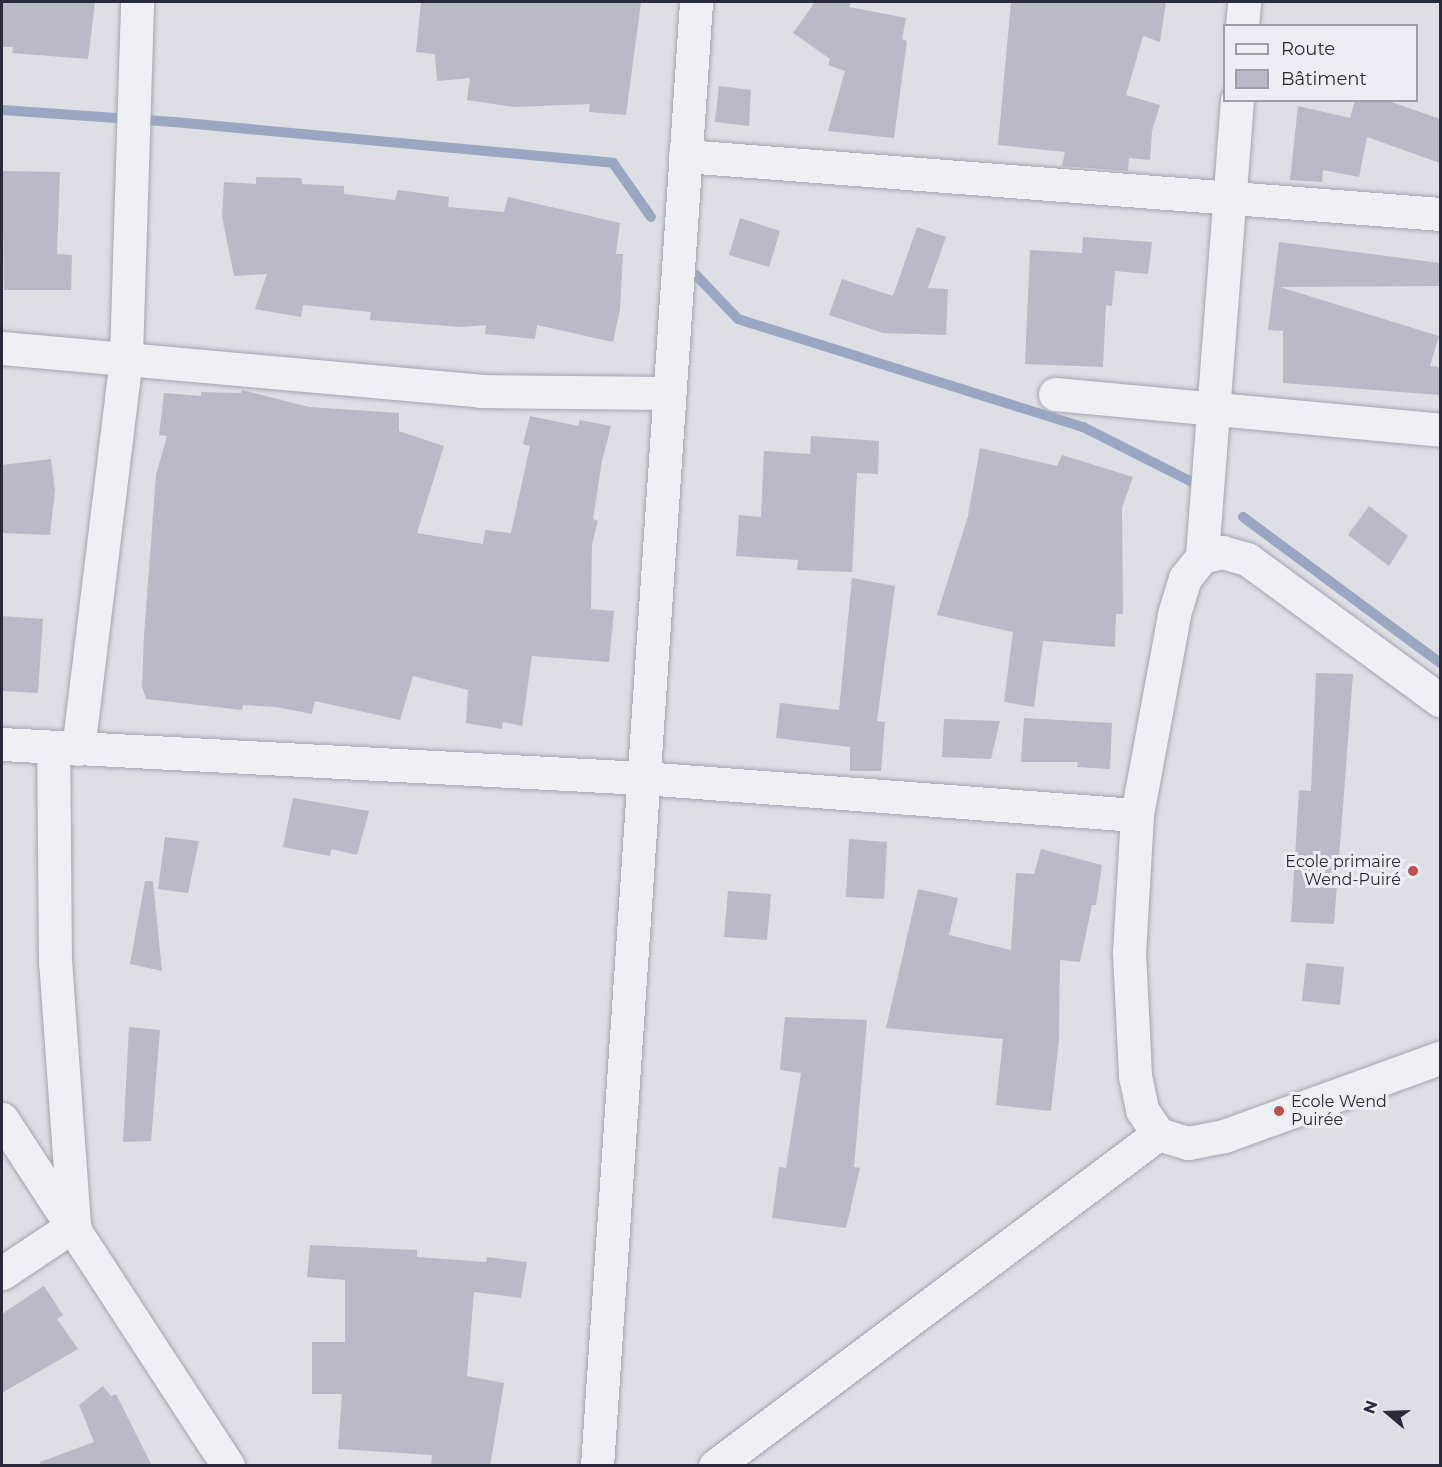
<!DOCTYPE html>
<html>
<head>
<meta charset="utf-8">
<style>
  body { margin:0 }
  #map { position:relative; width:1442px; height:1467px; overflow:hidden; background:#dddfe5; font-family:Montserrat,sans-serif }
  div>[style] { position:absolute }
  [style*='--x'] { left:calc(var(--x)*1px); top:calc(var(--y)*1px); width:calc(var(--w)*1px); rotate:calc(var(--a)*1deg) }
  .stream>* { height:10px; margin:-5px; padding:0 5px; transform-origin:5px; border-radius:5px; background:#9ba7c2 }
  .building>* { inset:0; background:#b8bac5 }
  .roads { filter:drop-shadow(0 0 2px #a3a6ae) drop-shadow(0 0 2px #a3a6ae) }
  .minor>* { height:33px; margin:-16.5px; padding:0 16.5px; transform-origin:16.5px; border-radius:16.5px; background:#eff0f4 }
  .dots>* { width:16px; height:16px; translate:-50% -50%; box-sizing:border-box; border:3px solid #eceef3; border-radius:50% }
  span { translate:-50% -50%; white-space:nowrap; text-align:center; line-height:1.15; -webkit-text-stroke:6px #eceef3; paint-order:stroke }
  .poi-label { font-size:16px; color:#282c3a }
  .right { translate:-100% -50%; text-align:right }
  .left { translate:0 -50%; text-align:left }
  .frame { position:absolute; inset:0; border:3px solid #282c3a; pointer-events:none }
  .legend { position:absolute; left:1223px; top:24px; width:195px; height:78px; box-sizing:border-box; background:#eceef3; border:2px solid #9ea0a9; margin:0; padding:8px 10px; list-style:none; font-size:18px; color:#282c3a }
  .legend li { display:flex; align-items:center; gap:12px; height:30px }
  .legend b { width:30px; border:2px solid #9ea0a9 }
  .north { position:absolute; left:1358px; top:1383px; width:60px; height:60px; -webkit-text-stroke:4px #eceef3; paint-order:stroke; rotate:289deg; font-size:16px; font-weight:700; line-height:24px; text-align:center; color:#282c3a }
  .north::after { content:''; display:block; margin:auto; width:21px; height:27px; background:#282c3a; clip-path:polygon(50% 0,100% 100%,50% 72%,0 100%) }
</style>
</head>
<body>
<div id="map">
  <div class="stream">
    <div style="--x:2;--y:110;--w:172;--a:4"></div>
    <div style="--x:174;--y:122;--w:441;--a:5.3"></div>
    <div style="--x:613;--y:163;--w:66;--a:54.9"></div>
    <div style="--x:696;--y:275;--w:61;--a:46.3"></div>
    <div style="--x:738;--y:319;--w:362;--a:17.4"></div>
    <div style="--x:1083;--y:427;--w:124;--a:26.8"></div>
    <div style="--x:1243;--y:517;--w:245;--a:36.5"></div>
  </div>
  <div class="building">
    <div style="clip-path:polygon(2px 2px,95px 2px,88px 59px,12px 53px,13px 47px,2px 47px)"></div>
    <div style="clip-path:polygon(421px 2px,641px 2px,626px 115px,589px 112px,590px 104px,514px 107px,467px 100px,470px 78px,437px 81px,435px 54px,416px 52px)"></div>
    <div style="clip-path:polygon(815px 2px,851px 2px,849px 7px,906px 18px,902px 39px,907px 41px,894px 138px,828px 131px,845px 71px,828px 65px,830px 59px,793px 33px)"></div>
    <div style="clip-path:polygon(1011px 2px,1166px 2px,1160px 42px,1143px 36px,1126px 95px,1160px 105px,1152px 131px,1150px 160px,1129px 158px,1128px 171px,1062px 166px,1065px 152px,998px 145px)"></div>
    <div style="clip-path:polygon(719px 86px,751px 90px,749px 126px,715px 122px)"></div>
    <div style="clip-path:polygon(1355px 100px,1386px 100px,1440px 119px,1440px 163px,1367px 137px,1359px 177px,1323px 170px,1322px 182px,1290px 180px,1298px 106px,1350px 118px)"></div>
    <div style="clip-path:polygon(2px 171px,60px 172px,57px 254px,72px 255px,71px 290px,4px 290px)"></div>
    <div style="clip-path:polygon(256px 177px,302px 178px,302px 184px,344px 186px,344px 194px,395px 200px,398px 190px,449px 197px,448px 207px,504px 212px,508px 197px,620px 223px,616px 254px,623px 254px,620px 309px,613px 342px,537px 325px,535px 339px,485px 334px,486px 325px,462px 327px,370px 320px,371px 312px,303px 305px,301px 317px,255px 309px,267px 274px,234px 276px,222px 217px,224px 182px,256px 184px)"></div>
    <div style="clip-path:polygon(740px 218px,780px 231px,769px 267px,729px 255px)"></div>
    <div style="clip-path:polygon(917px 227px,946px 237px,928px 288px,948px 289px,946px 335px,883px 333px,829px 315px,842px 279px,893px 296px)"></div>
    <div style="clip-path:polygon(1083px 237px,1152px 242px,1148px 274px,1115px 271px,1112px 306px,1106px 305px,1103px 367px,1025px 364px,1030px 250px,1082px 253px)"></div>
    <div style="clip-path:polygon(1279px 242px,1440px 263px,1440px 286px,1280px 287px,1439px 336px,1430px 366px,1440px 367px,1440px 395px,1283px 383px,1283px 331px,1268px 330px)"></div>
    <div style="clip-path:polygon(242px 390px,309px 407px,399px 413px,399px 431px,444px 446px,417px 533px,483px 544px,485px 530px,511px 533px,530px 446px,523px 444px,530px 416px,578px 426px,580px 420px,611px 426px,602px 461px,593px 519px,598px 521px,592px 544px,591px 609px,614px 611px,609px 662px,532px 656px,522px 726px,503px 722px,502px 729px,466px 723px,468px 690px,413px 676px,400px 720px,315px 701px,312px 714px,276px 707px,243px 705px,242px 710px,146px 699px,142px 686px,144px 636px,156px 475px,167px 436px,159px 435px,164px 393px,201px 396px,201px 392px,241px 393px)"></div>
    <div style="clip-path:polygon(811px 436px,879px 441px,878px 474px,857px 473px,852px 572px,797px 570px,798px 560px,736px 556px,739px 515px,761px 517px,764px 451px,810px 454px)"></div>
    <div style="clip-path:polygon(980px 448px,1057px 466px,1062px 455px,1133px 477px,1122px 508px,1123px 614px,1116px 614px,1115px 647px,1043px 641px,1034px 707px,1004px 702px,1013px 632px,937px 615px,968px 516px)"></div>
    <div style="clip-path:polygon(51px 459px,55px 490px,50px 535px,2px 533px,2px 465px)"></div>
    <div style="clip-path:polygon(1369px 506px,1408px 536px,1389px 566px,1348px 535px)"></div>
    <div style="clip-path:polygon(852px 578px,895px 586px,877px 721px,885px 722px,881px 771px,850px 771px,850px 747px,776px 738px,780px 703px,839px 710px)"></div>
    <div style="clip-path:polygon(2px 616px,43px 619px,38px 693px,2px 691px)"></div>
    <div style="clip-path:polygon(1316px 673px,1353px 674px,1334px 924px,1291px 922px,1299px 790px,1311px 791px)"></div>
    <div style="clip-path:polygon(1024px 718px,1112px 723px,1110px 769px,1077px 767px,1078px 762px,1021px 762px)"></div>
    <div style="clip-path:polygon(944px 719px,1000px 721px,991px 759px,942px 757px)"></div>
    <div style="clip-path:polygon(293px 798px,369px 811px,357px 855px,331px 849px,330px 856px,283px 847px)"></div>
    <div style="clip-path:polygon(165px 837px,199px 841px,188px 893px,158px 889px)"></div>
    <div style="clip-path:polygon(849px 839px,887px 842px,884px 899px,846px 897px)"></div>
    <div style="clip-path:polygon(1041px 849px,1102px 865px,1096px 905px,1092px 905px,1080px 962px,1060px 960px,1059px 1040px,1051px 1111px,996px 1105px,1003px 1039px,886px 1028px,918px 889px,958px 898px,949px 935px,1011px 950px,1016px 873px,1034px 874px)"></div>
    <div style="clip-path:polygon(145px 881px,153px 881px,162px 971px,130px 964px)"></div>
    <div style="clip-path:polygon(728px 891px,771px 894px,767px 940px,724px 937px)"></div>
    <div style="clip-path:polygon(1306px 963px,1344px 967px,1340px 1005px,1302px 1001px)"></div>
    <div style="clip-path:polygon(785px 1017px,867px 1020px,854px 1167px,860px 1168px,846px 1228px,772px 1218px,779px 1167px,786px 1168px,801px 1073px,780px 1070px)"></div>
    <div style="clip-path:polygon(129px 1027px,160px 1030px,151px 1141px,123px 1142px)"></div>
    <div style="clip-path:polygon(310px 1245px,417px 1250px,417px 1257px,486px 1262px,487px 1257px,527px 1262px,521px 1298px,474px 1292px,467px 1376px,504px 1383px,490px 1466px,431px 1466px,432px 1455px,338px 1449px,342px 1394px,312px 1394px,312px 1342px,345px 1342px,345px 1280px,307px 1277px)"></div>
    <div style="clip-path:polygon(44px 1286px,63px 1315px,57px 1319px,78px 1349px,2px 1393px,2px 1314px)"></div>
    <div style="clip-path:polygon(103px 1386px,111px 1396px,116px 1394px,152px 1466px,41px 1466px,40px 1462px,94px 1442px,79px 1405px)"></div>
  </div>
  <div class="roads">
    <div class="minor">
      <div style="--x:1242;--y:26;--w:24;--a:-85"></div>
      <div style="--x:1237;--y:100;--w:458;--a:94.4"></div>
      <div style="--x:1202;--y:557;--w:27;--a:129"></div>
      <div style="--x:1185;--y:578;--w:39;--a:107"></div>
      <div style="--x:1174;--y:615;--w:203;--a:100.5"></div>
      <div style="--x:1137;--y:815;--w:137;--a:93.3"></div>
      <div style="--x:1129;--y:952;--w:124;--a:87.2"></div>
      <div style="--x:1135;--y:1076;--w:35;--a:78"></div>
      <div style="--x:1142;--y:1110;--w:29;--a:56"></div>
      <div style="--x:1158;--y:1134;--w:31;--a:17"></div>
      <div style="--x:1188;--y:1143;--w:37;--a:-11"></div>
      <div style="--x:1224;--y:1136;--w:230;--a:-19.9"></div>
      <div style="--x:685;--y:156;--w:757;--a:4.39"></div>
      <div style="--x:2;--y:348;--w:480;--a:5.1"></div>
      <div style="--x:480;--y:391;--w:189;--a:0.6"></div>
      <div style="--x:1055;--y:394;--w:387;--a:5.3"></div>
      <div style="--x:1202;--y:557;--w:21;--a:-14"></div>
      <div style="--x:1222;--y:552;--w:26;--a:16"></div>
      <div style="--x:1247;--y:559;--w:239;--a:36.2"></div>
      <div style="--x:2;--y:744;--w:642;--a:3.04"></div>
      <div style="--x:643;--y:778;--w:495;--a:4.3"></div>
      <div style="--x:78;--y:749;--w:396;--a:-83"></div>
      <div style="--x:126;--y:356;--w:354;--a:-88.2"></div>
      <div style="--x:2;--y:1119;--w:414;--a:56.9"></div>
      <div style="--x:2;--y:1273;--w:87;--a:-33.7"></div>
      <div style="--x:74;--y:1225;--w:263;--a:-94.1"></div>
      <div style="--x:55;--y:963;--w:214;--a:-90.5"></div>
      <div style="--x:597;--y:1466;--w:1467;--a:-86.13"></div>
      <div style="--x:715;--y:1466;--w:554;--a:-36.85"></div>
    </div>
  </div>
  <div class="dots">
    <div style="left:1413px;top:871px;background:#c0504d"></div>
    <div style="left:1279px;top:1111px;background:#c0504d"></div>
  </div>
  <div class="poi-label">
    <span class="right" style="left:1401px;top:871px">Ecole primaire<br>Wend-Puiré</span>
    <span class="left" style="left:1291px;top:1111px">Ecole Wend<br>Puirée</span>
  </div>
  <div class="frame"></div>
  <ul class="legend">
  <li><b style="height:8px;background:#eff0f4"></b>Route</li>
  <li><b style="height:16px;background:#b8bac5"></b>Bâtiment</li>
  </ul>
  <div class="north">N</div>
</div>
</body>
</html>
